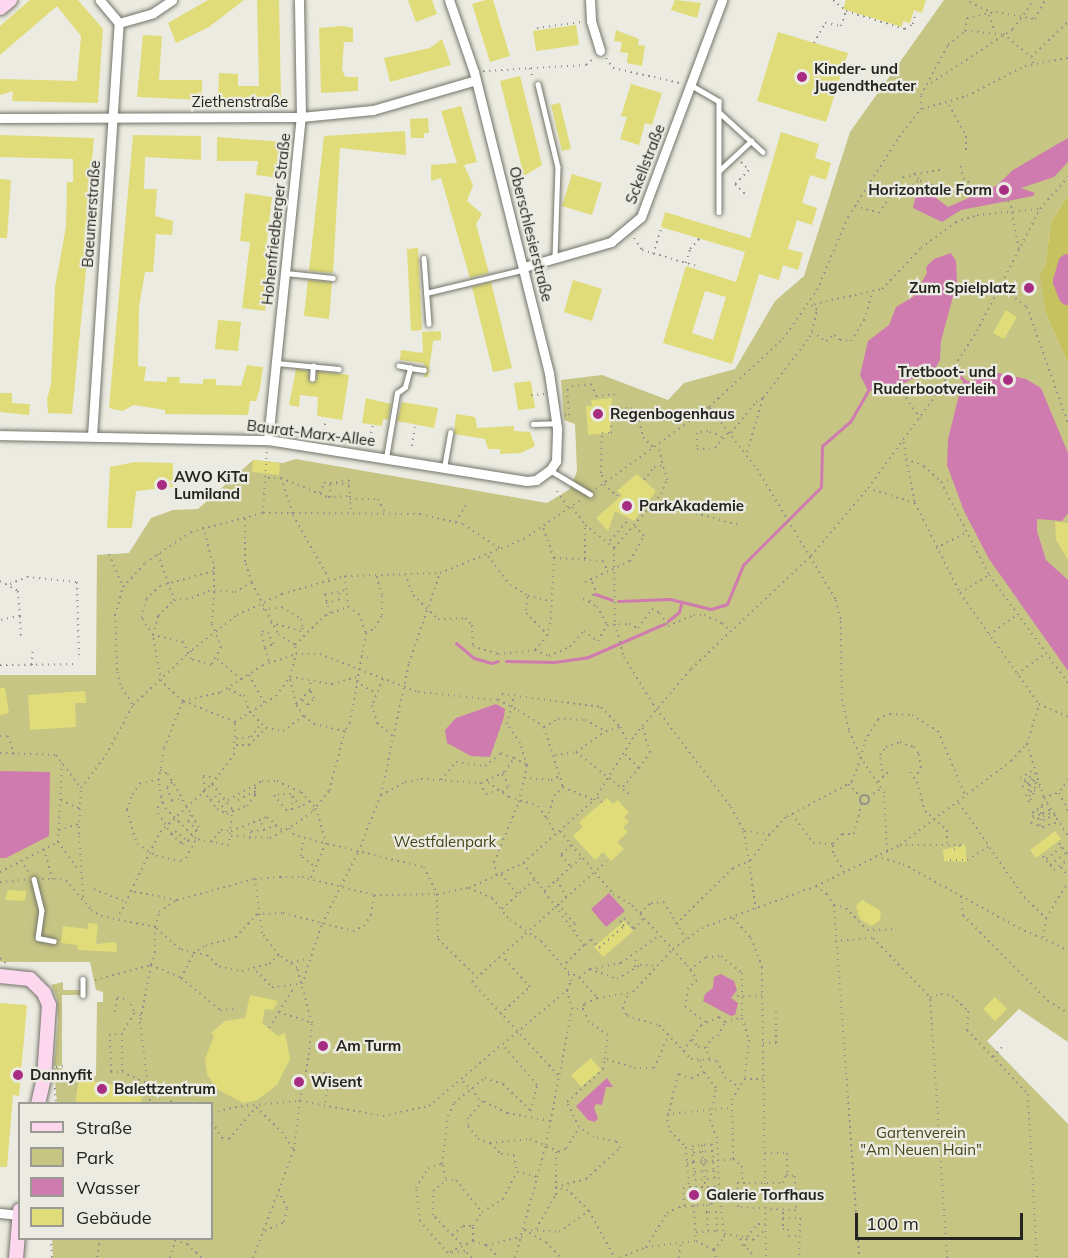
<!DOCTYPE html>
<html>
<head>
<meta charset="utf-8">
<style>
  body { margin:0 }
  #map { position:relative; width:1068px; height:1258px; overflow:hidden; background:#ebebe1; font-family:Mulish,sans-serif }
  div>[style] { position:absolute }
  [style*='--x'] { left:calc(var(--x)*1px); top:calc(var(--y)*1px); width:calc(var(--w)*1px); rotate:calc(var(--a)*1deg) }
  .green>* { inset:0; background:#c6c584 }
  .forest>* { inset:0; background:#c5c25f }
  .water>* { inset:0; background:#cf7baf }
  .stream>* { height:3px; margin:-1.5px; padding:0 1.5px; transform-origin:1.5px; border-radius:1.5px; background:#cf7baf }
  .river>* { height:20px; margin:-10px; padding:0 10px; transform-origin:10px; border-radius:10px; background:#cf7baf }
  .building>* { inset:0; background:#dfdc79 }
  .path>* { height:2px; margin-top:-1px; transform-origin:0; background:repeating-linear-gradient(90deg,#92928b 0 1.5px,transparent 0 6px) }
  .path>.ring { margin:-1px; padding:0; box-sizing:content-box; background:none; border:2px solid #92928b; border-radius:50% }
  .roads { filter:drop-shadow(0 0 2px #737369) drop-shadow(0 0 2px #737369) }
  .lane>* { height:4.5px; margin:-2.25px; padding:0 2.25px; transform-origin:2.25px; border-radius:2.25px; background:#fff }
  .street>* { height:9px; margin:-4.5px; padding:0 4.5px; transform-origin:4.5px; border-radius:4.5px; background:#fff }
  .secondary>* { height:14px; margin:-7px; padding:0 7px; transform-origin:7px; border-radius:7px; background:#fcd7ee }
  .dots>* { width:16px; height:16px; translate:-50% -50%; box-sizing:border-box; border:3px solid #ebebe1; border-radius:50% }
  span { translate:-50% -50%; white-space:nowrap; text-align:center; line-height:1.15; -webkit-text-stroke:4.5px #ebebe1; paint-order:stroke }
  .poi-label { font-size:15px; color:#242420; font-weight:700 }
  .left { translate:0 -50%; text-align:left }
  .right { translate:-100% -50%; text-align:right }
  .street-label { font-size:15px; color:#242420 }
  .park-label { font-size:15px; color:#46451b }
  .legend { position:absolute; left:18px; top:1102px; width:195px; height:138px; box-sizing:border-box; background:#ebebe1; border:2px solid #9b9b94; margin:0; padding:8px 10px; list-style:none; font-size:18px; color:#242420 }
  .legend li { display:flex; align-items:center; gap:12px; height:30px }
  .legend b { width:30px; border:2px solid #9b9b94 }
  .scale { position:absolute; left:855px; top:1213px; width:168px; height:27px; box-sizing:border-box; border:3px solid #242420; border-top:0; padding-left:8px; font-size:18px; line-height:21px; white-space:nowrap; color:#242420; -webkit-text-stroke:4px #ebebe1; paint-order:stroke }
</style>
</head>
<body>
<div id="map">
  <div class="green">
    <div style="clip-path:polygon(944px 0,1068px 0,1068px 195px,1051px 222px,1045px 267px,1046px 314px,1068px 364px,1068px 1042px,1019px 1009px,987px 1041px,1068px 1124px,1068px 1258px,53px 1258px,52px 1239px,212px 1238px,212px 1104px,57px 1103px,54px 1068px,62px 1068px,64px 1076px,96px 1076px,97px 1002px,103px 1002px,103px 992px,96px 990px,90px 962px,0 962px,0 675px,96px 675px,97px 555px,129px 553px,151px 518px,173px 510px,198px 509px,253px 460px,283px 463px,296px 459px,547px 503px,570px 489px,577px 471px,575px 424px,564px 420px,561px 380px,602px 375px,668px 400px,684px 383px,735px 369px,775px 301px,804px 276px,850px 132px)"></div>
    <div style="clip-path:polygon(63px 982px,63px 990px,81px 990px,81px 995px,62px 995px,62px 1066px,54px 1066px,58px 1020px,57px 998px,51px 985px)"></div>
  </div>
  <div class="forest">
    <div style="clip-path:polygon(1068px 195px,1068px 364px,1046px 314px,1040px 274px,1045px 267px,1051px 222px)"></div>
  </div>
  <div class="water">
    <div style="clip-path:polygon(1068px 138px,1068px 162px,1054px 177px,1021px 188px,1035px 193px,1033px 196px,961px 210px,942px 222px,913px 208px,915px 198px,922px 196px,931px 194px,948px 207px,996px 186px,1013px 170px)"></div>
    <div style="clip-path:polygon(951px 253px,956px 261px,957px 282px,941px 341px,940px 360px,936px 367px,895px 388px,868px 391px,860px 375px,868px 341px,889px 325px,896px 307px,913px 297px,927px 273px,926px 267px,934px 259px)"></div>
    <div style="clip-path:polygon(980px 369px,1026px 379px,1041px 388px,1068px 453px,1068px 513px,1062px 521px,1037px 519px,1037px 531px,1046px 560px,1068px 580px,1068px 671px,989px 559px,964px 511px,947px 465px,948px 439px,961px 387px,964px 380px,973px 382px)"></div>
    <div style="clip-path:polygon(496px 704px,505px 709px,504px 717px,490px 757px,471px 756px,447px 743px,445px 730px,456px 718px)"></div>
    <div style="clip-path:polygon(0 771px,50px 772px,49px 836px,6px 858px,0 858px)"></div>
    <div style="clip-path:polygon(609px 893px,625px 911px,606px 927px,591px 909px)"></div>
    <div style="clip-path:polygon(721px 974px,734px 981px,737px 990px,731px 998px,738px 1003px,735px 1015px,731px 1016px,703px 1001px,705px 994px,713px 988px,714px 977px)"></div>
    <div style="clip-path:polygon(607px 1078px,613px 1087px,606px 1087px,602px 1105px,596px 1104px,594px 1108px,598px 1118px,595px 1122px,588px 1120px,576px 1106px)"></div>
  </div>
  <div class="stream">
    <div style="--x:957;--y:374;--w:9;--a:41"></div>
    <div style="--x:595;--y:594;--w:18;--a:19"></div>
    <div style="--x:618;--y:601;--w:52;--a:-2.2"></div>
    <div style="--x:670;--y:599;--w:42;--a:13.7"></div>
    <div style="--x:711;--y:609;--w:17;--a:-17"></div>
    <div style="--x:727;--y:604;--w:42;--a:-67.7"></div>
    <div style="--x:743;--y:565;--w:110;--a:-45"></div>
    <div style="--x:821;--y:487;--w:41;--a:-88.6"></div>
    <div style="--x:822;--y:446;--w:37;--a:-41"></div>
    <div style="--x:850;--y:422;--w:36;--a:-60"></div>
    <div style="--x:668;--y:621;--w:14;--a:-39"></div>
    <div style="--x:679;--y:612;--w:8;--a:-76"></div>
    <div style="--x:456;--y:643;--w:23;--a:40"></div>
    <div style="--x:474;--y:658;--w:18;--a:16"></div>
    <div style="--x:491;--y:663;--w:7;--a:-16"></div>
    <div style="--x:506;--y:661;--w:48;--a:1.2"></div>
    <div style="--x:554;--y:662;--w:34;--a:-8"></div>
    <div style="--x:588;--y:657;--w:83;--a:-23.5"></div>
  </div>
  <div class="river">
    <div style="--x:1068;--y:264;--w:18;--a:106"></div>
    <div style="--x:1063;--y:281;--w:15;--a:70"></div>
  </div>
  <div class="building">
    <div style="clip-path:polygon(30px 0,78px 0,103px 29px,98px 103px,12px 101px,13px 91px,0 95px,0 79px,77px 81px,81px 36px,57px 6px,0 55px,0 26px)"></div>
    <div style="clip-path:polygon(208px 0,244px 0,209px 27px,176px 43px,168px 23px)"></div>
    <div style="clip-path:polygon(257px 0,279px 0,281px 98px,218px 99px,219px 73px,238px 74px,238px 86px,259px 86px)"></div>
    <div style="clip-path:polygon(408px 0,432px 0,437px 14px,416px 22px)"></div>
    <div style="clip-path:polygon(486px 0,493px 0,510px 56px,490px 62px,472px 4px)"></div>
    <div style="clip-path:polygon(675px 0,701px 3px,697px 18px,671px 10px)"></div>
    <div style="clip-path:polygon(846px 0,926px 0,922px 13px,914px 10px,910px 23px,903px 21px,902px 27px,843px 9px)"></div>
    <div style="clip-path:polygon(576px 25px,579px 45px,536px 51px,533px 31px)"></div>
    <div style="clip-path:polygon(343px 26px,353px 28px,353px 42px,344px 42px,342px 69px,345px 77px,358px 77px,358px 91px,321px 93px,319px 28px)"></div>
    <div style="clip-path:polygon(616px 30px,639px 39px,638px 45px,645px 46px,642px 66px,627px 63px,628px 53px,620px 52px,622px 42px,614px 41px)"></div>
    <div style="clip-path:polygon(778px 32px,848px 53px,826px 122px,757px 101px)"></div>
    <div style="clip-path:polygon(143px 35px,162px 36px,159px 80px,202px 80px,202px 100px,137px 97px)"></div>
    <div style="clip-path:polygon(442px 39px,451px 65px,390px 82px,384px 58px,430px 48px)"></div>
    <div style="clip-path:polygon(520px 76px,542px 165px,524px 176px,500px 81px)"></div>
    <div style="clip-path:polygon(631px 84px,662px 93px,652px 125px,645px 123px,639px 145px,620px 139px,627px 117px,621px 116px)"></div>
    <div style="clip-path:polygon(560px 103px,571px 149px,562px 151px,551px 105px)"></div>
    <div style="clip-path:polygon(461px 106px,477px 162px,464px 165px,473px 185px,467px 201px,482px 214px,476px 224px,489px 273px,470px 278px,441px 178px,431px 181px,431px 165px,457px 163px,441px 111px)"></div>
    <div style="clip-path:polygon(428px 118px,429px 133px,424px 133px,424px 138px,411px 138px,410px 119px)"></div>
    <div style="clip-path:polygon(405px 131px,406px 155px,340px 148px,333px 273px,309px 271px,324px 136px)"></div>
    <div style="clip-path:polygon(evenodd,781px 132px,819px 144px,815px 158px,831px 163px,826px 180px,810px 175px,802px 203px,817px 208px,812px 225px,797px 220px,788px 249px,803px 253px,798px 270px,783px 265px,779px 280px,759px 274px,732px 364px,663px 343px,686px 266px,736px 282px,745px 252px,661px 227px,665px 212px,750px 238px,781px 132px,705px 291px,726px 297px,713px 340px,692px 333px,705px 291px)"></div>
    <div style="clip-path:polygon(0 135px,94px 138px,87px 215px,93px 219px,86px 223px,89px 240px,72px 414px,48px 413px,47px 399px,51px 384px,55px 287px,66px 227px,67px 182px,73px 182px,73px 159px,0 157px)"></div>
    <div style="clip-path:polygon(133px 135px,201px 136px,201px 160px,145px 157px,144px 189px,157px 189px,155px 216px,173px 221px,172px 235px,156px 234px,153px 272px,145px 272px,139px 307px,138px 366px,146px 367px,144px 381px,167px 382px,167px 377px,180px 377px,179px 383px,203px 384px,203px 379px,216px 379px,216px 385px,241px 386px,247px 365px,263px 367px,260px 388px,256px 401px,250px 401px,248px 415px,165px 414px,165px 410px,134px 405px,122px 411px,109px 408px)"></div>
    <div style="clip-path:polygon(217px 137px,284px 142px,279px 178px,256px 175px,258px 161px,217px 161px)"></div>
    <div style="clip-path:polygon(572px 174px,602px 183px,592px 215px,562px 206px)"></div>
    <div style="clip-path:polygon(0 179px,11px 180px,7px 238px,0 238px)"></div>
    <div style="clip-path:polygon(245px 193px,272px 197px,265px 258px,272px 259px,265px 311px,242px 308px,250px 242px,240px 241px)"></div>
    <div style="clip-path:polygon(418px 248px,422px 330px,411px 331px,407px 249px)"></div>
    <div style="clip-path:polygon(308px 280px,332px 282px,329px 319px,304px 316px)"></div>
    <div style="clip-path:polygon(573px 280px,602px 289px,592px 321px,564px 312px)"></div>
    <div style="clip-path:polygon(491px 282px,512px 368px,493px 372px,472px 287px)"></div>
    <div style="clip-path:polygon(1006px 310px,1017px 317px,1004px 339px,993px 333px)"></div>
    <div style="clip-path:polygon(218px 320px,241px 322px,238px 351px,215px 349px)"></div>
    <div style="clip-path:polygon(441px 331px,441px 340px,433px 341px,428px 377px,423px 377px,428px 370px,423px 363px,400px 360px,401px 350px,423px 353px,422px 332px)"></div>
    <div style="clip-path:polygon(296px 369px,308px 371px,311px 383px,316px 381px,317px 371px,349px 375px,342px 420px,317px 416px,318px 397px,300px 395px,299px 407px,289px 405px)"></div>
    <div style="clip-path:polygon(531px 381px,535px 408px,518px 410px,514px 383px)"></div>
    <div style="clip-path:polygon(0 393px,12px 393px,12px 403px,30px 404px,29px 415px,0 412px)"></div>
    <div style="clip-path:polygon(366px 398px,391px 404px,388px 420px,383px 419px,382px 426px,362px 423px)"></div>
    <div style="clip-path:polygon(612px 398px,610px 433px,588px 435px,586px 406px,592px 406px,591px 400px)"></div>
    <div style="clip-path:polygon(402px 402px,438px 408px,434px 428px,397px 421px)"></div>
    <div style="clip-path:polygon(456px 414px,475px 417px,477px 428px,514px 426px,514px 431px,530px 432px,535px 446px,521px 453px,500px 454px,500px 449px,488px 449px,485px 439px,454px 434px)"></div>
    <div style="clip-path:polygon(253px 460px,280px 463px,279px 475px,252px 472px)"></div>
    <div style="clip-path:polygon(135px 462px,173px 463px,173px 487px,136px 491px,132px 528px,107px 528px,110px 467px)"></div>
    <div style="clip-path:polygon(637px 474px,656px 491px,634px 521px,615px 511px,608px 531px,596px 518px,622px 495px,617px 491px)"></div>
    <div style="clip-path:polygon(1055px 522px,1068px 523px,1068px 560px,1056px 540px)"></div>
    <div style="clip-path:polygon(0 688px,5px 688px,9px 713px,0 715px)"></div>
    <div style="clip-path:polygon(85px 691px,86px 703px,75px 703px,76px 727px,30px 730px,28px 695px)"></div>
    <div style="clip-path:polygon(607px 798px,613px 804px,618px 800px,629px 813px,624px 817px,629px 822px,623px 827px,628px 832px,617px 842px,624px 849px,611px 861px,603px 852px,595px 860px,573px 836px,583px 827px,579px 822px)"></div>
    <div style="clip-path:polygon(1055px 831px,1061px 839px,1036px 858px,1030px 850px)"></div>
    <div style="clip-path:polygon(965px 844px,967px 862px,944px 861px,943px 850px)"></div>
    <div style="clip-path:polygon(8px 890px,26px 891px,25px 901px,5px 900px)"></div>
    <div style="clip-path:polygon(862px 900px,881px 911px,880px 920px,872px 926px,860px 919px,856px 906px)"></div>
    <div style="clip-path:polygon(624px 921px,633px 931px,603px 957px,594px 947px)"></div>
    <div style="clip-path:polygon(88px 923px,98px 924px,96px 944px,116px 942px,117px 952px,78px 950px,77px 945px,61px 943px,63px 926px,88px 929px)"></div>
    <div style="clip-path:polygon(250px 995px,278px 1001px,273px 1010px,265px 1009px,262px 1023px,278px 1036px,285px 1033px,290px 1059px,277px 1085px,257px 1100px,243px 1103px,217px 1089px,207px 1074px,205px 1059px,214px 1036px,211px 1033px,225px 1021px,245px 1018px)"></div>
    <div style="clip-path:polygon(995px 997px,1007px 1009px,995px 1021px,983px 1009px)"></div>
    <div style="clip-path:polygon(0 1003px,27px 1005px,19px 1096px,13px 1095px,7px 1167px,0 1167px)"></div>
    <div style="clip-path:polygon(591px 1058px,601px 1070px,581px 1087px,571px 1075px)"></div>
    <div style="clip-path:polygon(79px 1079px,127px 1087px,126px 1092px,142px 1094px,141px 1104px,75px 1104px)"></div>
  </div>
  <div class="path">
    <div style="--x:833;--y:0;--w:17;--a:40"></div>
    <div style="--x:846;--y:11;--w:62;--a:17"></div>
    <div style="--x:905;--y:29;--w:9;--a:-32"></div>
    <div style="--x:913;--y:24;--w:12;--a:-76"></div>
    <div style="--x:970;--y:2;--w:25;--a:27"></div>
    <div style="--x:989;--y:15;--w:15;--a:70"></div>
    <div style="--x:537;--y:28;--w:45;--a:-7.6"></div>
    <div style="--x:965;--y:31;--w:38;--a:5"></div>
    <div style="--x:1003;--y:34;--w:36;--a:39"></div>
    <div style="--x:814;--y:43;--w:23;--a:-61"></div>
    <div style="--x:825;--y:23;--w:16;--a:11"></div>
    <div style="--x:841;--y:26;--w:16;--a:-72"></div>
    <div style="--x:606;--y:58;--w:12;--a:55"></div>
    <div style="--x:613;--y:68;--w:69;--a:12.6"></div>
    <div style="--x:1033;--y:63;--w:6;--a:-108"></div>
    <div style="--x:1031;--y:57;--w:51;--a:-43.4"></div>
    <div style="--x:530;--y:68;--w:11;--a:75"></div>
    <div style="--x:483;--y:71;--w:103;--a:-3.3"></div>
    <div style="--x:586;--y:65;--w:11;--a:-41"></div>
    <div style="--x:931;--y:83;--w:98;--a:-33.4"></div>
    <div style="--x:1013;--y:29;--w:36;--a:-54"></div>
    <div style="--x:949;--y:105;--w:35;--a:61"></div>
    <div style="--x:966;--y:136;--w:18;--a:90"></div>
    <div style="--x:922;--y:109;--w:47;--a:-16.1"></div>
    <div style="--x:967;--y:96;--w:65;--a:-27.3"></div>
    <div style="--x:1025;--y:66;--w:44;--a:-10.5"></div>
    <div style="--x:741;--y:162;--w:11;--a:45"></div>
    <div style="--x:749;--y:170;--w:20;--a:135"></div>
    <div style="--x:735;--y:184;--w:14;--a:45"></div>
    <div style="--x:961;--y:166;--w:12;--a:81"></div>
    <div style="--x:963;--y:178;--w:28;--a:38"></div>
    <div style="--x:985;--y:195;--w:24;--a:15"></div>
    <div style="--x:1008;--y:201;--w:12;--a:59"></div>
    <div style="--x:914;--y:173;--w:10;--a:53"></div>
    <div style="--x:920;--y:181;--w:37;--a:17"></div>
    <div style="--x:955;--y:192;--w:31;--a:-7"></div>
    <div style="--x:912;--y:186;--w:9;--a:-41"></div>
    <div style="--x:855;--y:206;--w:25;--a:16"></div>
    <div style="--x:879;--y:213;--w:43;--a:-56.3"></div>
    <div style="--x:903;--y:177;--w:42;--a:-11"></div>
    <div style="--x:1012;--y:212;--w:39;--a:80"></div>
    <div style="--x:634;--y:238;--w:14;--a:56"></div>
    <div style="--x:642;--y:250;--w:60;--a:16.3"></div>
    <div style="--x:653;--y:254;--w:26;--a:-72"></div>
    <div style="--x:686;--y:263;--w:15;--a:-74"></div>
    <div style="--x:690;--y:249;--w:15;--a:-48"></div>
    <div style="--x:1001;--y:287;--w:33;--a:38"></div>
    <div style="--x:1027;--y:307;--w:123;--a:70.5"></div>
    <div style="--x:814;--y:304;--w:70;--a:-12.4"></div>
    <div style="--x:882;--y:289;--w:57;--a:-46.4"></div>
    <div style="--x:921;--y:248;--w:44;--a:-36.6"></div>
    <div style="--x:956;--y:222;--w:22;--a:-18"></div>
    <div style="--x:977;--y:215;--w:63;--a:-5.4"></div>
    <div style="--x:812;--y:332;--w:17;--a:33"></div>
    <div style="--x:826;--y:341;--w:10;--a:-37"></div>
    <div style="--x:834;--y:335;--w:8;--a:40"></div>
    <div style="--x:840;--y:340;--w:11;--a:5"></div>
    <div style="--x:851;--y:341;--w:25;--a:-58"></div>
    <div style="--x:864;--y:320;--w:27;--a:-73"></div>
    <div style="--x:899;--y:388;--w:37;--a:55"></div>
    <div style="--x:531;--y:395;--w:13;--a:-4"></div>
    <div style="--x:710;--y:408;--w:77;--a:52.4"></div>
    <div style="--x:757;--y:469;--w:153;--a:58.9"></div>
    <div style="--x:836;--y:600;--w:22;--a:77"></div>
    <div style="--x:841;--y:621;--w:78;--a:89.3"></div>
    <div style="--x:842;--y:699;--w:33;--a:78"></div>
    <div style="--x:849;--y:731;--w:30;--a:66"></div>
    <div style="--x:861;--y:758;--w:26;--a:111"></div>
    <div style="--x:852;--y:782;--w:75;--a:152.1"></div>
    <div style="--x:786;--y:817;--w:23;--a:133"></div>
    <div style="--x:770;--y:834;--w:26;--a:-173"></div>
    <div style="--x:565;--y:415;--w:4;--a:0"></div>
    <div style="--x:569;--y:415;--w:25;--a:-95"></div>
    <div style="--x:567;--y:390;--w:6;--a:-39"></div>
    <div style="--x:572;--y:386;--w:19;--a:-6"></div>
    <div style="--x:591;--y:384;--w:13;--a:67"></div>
    <div style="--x:596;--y:396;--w:18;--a:-6"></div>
    <div style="--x:614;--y:394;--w:4;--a:90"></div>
    <div style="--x:324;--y:431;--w:12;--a:-81"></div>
    <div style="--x:731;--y:433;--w:40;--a:-51"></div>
    <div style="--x:756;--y:402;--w:8;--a:-30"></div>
    <div style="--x:722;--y:437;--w:15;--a:-157"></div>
    <div style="--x:708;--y:431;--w:11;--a:170"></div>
    <div style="--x:697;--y:433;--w:16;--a:90"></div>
    <div style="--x:697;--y:449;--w:18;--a:-3"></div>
    <div style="--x:715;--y:448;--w:21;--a:-49"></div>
    <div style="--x:370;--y:439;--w:14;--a:-78"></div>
    <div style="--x:904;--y:442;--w:17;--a:83"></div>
    <div style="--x:906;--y:459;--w:19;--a:21"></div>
    <div style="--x:924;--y:466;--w:23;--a:43"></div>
    <div style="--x:941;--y:482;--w:105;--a:62.7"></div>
    <div style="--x:989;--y:575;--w:134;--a:53.8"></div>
    <div style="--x:412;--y:446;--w:19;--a:-81"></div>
    <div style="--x:747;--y:452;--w:56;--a:-73.5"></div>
    <div style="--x:763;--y:398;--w:77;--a:-52.4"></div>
    <div style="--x:810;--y:337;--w:28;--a:-75"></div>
    <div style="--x:817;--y:310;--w:11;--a:-139"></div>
    <div style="--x:906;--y:459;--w:45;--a:78.4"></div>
    <div style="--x:915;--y:503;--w:101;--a:63.4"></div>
    <div style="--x:960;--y:593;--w:136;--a:54.6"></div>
    <div style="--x:1039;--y:704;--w:32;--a:24"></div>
    <div style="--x:268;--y:478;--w:13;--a:0"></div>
    <div style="--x:281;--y:478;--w:51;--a:22"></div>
    <div style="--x:328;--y:497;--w:22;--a:-3"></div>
    <div style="--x:350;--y:496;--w:18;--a:87"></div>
    <div style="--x:281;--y:478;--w:39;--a:72"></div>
    <div style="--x:293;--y:515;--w:73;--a:60.6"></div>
    <div style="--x:644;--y:480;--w:16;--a:-52"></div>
    <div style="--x:654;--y:467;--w:10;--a:-11"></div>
    <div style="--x:605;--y:482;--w:10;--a:-114"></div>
    <div style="--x:601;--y:473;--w:40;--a:-88.6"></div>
    <div style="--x:602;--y:433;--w:9;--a:0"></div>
    <div style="--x:611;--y:433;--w:25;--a:-85"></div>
    <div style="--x:613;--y:408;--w:23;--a:2"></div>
    <div style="--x:636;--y:409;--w:29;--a:76"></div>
    <div style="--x:643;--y:437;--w:16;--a:45"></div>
    <div style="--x:941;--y:482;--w:12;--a:-14"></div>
    <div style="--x:330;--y:483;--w:19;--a:-9"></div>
    <div style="--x:349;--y:480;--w:16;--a:86"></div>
    <div style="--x:330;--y:484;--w:13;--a:86"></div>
    <div style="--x:604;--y:484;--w:18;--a:43"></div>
    <div style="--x:617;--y:496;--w:4;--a:-56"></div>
    <div style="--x:596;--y:489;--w:140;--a:-36"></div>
    <div style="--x:709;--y:407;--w:100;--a:-42.6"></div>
    <div style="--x:783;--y:339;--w:60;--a:-55.2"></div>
    <div style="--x:817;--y:290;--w:79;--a:-67"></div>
    <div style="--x:848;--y:217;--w:95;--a:-57.5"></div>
    <div style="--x:899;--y:137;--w:36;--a:-52"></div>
    <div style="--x:921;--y:109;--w:14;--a:-90"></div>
    <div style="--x:921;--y:95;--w:57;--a:-61.6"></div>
    <div style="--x:948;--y:45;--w:22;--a:-39"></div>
    <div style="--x:965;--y:31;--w:13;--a:-81"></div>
    <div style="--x:967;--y:18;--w:30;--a:-12"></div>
    <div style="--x:996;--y:12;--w:40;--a:10"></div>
    <div style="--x:1035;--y:19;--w:21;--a:-62"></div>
    <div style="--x:557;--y:491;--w:22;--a:56"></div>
    <div style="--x:320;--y:493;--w:11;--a:-68"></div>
    <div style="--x:324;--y:483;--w:26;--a:4"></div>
    <div style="--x:350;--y:499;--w:28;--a:0"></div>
    <div style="--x:378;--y:499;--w:16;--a:63"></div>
    <div style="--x:655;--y:502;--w:90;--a:15.4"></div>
    <div style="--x:915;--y:503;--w:49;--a:-162.3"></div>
    <div style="--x:868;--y:488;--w:114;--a:-53.9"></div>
    <div style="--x:935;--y:396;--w:77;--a:-57.1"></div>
    <div style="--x:977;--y:331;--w:137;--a:-62.7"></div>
    <div style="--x:1040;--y:209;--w:43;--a:-48.8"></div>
    <div style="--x:572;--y:507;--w:22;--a:54"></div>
    <div style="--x:585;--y:525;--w:37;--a:38"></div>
    <div style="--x:614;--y:548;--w:76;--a:89.2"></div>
    <div style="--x:615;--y:624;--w:34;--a:75"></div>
    <div style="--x:624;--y:657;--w:55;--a:58.3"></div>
    <div style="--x:653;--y:704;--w:129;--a:52.9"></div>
    <div style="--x:731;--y:807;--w:27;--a:62"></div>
    <div style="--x:744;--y:831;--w:79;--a:81.3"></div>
    <div style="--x:263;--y:513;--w:63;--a:-86.4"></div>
    <div style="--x:456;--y:522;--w:22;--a:-60"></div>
    <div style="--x:203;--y:527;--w:41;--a:74.6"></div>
    <div style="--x:214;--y:567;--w:25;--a:90"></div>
    <div style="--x:214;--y:592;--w:32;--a:94"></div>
    <div style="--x:212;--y:624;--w:25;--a:69"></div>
    <div style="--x:221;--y:647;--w:21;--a:119"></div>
    <div style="--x:211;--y:665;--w:21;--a:-163"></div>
    <div style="--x:191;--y:659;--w:19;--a:-115"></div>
    <div style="--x:183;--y:642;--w:31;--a:-167"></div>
    <div style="--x:153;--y:635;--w:20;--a:-123"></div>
    <div style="--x:142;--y:618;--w:19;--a:-78"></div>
    <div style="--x:146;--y:599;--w:19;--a:-43"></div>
    <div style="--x:160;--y:586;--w:56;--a:-15.5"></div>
    <div style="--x:610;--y:541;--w:28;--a:-49"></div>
    <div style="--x:614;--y:548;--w:72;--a:-49"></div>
    <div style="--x:661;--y:494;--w:15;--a:-67"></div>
    <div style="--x:667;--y:480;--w:35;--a:-105"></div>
    <div style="--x:936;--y:548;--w:34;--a:-27"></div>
    <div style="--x:109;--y:554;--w:36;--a:67"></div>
    <div style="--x:158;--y:554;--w:49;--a:70.8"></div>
    <div style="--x:488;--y:556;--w:36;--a:53"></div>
    <div style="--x:510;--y:585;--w:21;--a:31"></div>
    <div style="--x:528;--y:596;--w:24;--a:12"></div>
    <div style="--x:554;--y:558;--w:49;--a:3.5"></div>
    <div style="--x:603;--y:561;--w:12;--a:66"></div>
    <div style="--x:585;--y:559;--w:34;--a:-90"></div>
    <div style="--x:405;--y:574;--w:22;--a:69"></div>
    <div style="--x:413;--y:595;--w:35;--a:44"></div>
    <div style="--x:438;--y:619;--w:27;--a:-2"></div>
    <div style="--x:465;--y:618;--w:10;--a:45"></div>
    <div style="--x:472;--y:625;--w:21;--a:87"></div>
    <div style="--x:473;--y:646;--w:26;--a:18"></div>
    <div style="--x:498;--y:654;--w:37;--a:-6"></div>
    <div style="--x:535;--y:650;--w:18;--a:-49"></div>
    <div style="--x:547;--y:636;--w:17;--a:-77"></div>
    <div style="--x:551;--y:619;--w:61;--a:-87.2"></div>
    <div style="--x:554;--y:558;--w:33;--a:-110"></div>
    <div style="--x:345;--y:576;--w:31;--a:84"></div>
    <div style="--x:0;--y:581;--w:21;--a:29"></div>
    <div style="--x:18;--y:591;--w:25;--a:85"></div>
    <div style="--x:20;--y:616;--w:20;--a:169"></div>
    <div style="--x:585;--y:582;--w:50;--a:-25"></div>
    <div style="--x:630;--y:561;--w:29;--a:-61"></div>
    <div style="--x:644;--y:536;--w:13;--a:-132"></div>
    <div style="--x:252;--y:583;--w:57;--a:63"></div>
    <div style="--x:278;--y:634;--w:20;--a:33"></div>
    <div style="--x:10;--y:584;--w:18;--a:-22"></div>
    <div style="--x:27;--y:577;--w:50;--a:5.7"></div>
    <div style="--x:77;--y:582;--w:73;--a:88.4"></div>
    <div style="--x:960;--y:593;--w:34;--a:-32"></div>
    <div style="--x:527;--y:597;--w:16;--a:94"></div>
    <div style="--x:526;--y:613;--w:31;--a:45"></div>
    <div style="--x:583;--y:599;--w:16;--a:27"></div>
    <div style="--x:597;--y:606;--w:21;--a:62"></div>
    <div style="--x:590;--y:601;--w:13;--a:-67"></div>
    <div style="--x:595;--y:589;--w:9;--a:-111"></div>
    <div style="--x:326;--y:603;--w:13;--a:-13"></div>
    <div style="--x:339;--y:600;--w:9;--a:-84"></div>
    <div style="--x:263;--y:609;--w:19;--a:-6"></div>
    <div style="--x:282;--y:607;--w:22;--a:32"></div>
    <div style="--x:301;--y:619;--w:9;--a:77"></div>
    <div style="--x:303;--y:628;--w:4;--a:124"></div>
    <div style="--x:301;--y:631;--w:32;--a:-164"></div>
    <div style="--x:330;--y:613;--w:20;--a:-105"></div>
    <div style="--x:325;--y:594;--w:21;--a:-11"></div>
    <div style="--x:20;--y:616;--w:20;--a:87"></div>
    <div style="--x:366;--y:633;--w:10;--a:-29"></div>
    <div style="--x:375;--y:628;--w:15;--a:-62"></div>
    <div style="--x:382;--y:615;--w:20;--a:-90"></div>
    <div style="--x:382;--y:595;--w:22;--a:-106"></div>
    <div style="--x:989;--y:635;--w:34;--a:-36"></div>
    <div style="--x:265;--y:648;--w:9;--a:-27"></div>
    <div style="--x:273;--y:644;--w:12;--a:-110"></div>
    <div style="--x:269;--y:633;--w:6;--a:-162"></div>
    <div style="--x:263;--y:631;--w:3;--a:108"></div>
    <div style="--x:262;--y:634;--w:14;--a:78"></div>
    <div style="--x:265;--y:648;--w:16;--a:75"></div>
    <div style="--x:535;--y:650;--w:15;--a:23"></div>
    <div style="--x:549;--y:656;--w:23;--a:-23"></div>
    <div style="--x:570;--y:647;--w:21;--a:-49"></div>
    <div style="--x:584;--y:631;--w:17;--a:36"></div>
    <div style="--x:598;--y:641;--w:18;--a:-61"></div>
    <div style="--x:607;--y:625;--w:22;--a:-3"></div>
    <div style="--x:629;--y:624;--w:10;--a:24"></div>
    <div style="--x:638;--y:628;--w:24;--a:-54"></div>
    <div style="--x:652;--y:609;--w:9;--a:27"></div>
    <div style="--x:660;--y:613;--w:15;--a:58"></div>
    <div style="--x:668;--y:626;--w:28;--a:-23"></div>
    <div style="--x:694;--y:615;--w:10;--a:0"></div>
    <div style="--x:704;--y:615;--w:20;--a:24"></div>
    <div style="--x:722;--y:623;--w:11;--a:45"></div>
    <div style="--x:361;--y:656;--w:12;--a:14"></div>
    <div style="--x:217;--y:659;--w:33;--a:40"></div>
    <div style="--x:0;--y:665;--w:77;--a:-0.7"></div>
    <div style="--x:32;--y:665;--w:17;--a:-87"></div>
    <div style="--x:1017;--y:674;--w:36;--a:-36"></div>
    <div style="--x:249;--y:675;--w:33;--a:61"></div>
    <div style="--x:383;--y:679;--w:28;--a:113"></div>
    <div style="--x:372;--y:705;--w:19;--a:74"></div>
    <div style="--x:377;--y:723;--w:22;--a:39"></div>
    <div style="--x:356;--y:682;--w:23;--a:29"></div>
    <div style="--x:229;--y:689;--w:15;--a:28"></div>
    <div style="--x:244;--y:695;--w:17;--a:73"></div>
    <div style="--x:249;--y:711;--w:24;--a:45"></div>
    <div style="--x:302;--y:700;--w:8;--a:40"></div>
    <div style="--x:308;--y:705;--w:9;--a:-49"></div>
    <div style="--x:314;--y:698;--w:9;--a:-117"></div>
    <div style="--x:498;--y:700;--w:7;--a:-56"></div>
    <div style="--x:502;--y:694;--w:100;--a:7.5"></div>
    <div style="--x:601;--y:707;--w:28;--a:46"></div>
    <div style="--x:132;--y:704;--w:22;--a:-122"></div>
    <div style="--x:120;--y:685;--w:15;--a:-101"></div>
    <div style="--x:117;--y:670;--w:55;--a:-92.1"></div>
    <div style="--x:115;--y:615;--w:29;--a:-74"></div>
    <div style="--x:123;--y:587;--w:33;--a:-47"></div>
    <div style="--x:145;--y:563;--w:55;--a:-34"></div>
    <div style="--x:191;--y:532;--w:74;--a:-14.8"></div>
    <div style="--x:263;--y:513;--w:157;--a:0.4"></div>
    <div style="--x:420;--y:514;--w:44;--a:13.1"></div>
    <div style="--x:463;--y:524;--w:47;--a:33.7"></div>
    <div style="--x:296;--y:704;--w:20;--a:-45"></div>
    <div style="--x:310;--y:690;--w:12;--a:-85"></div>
    <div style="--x:304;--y:716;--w:14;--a:-124"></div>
    <div style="--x:296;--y:704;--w:28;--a:-103"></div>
    <div style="--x:290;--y:677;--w:43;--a:9.5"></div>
    <div style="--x:332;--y:684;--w:25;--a:-16"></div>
    <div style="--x:235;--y:722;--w:49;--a:-32.4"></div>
    <div style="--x:276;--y:696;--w:24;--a:-54"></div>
    <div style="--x:290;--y:677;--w:24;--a:-75"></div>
    <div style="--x:296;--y:654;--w:24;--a:0"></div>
    <div style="--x:320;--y:654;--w:105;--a:21.2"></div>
    <div style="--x:418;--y:692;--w:80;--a:5.7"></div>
    <div style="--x:498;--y:700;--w:22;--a:27"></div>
    <div style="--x:518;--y:710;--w:31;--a:33"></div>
    <div style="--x:544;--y:727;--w:63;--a:72.4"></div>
    <div style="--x:544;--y:727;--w:16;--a:-30"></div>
    <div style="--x:558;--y:719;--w:27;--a:2"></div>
    <div style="--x:585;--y:720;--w:24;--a:28"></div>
    <div style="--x:606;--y:731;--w:15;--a:-16"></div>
    <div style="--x:620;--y:727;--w:18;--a:63"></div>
    <div style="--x:0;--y:736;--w:8;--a:0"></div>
    <div style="--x:8;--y:736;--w:19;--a:72"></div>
    <div style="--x:236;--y:738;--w:15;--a:-4"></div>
    <div style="--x:251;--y:737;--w:15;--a:-53"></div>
    <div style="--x:1027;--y:744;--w:57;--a:72.5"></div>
    <div style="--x:1044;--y:798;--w:45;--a:57.7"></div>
    <div style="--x:236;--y:745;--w:13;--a:0"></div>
    <div style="--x:249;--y:745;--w:24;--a:-45"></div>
    <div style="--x:266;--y:728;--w:17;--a:10"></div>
    <div style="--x:283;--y:731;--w:26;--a:-36"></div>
    <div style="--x:304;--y:716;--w:13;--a:39"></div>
    <div style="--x:314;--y:724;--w:32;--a:13"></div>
    <div style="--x:345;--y:731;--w:62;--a:104.9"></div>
    <div style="--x:329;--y:791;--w:27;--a:129"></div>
    <div style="--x:312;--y:812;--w:28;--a:145"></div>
    <div style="--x:576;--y:752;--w:68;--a:38.4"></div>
    <div style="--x:0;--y:753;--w:56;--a:2"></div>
    <div style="--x:56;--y:755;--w:41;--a:52.9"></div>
    <div style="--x:555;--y:755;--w:21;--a:-8"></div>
    <div style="--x:576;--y:752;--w:37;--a:-35"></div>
    <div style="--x:639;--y:768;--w:19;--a:-55"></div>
    <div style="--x:650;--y:752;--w:27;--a:-107"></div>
    <div style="--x:160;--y:770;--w:9;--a:27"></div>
    <div style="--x:168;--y:774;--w:62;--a:60.1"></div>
    <div style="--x:910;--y:772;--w:12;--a:55"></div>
    <div style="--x:917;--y:782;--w:30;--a:75"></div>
    <div style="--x:925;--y:811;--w:29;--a:41"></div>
    <div style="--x:947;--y:830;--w:13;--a:90"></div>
    <div style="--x:883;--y:777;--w:22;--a:-98"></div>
    <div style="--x:880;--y:755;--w:10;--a:-53"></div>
    <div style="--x:886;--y:747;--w:15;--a:-20"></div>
    <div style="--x:900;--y:742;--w:15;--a:20"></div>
    <div style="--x:914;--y:747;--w:9;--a:54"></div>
    <div style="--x:919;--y:754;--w:13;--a:81"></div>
    <div style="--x:921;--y:767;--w:13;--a:119"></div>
    <div style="--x:524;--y:778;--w:27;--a:4"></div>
    <div style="--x:551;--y:780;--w:10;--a:-24"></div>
    <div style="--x:1020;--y:778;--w:17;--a:-31"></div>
    <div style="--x:1068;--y:779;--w:17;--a:123"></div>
    <div style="--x:1059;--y:793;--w:20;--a:63"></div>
    <div style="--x:159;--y:780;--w:19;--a:171"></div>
    <div style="--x:140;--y:783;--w:17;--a:123"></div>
    <div style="--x:131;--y:797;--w:14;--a:107"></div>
    <div style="--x:127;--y:810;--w:35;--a:74"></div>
    <div style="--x:137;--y:844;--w:22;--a:32"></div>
    <div style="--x:156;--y:856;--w:25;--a:11"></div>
    <div style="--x:181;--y:861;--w:6;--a:-31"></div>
    <div style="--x:186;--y:858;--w:21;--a:-62"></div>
    <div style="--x:441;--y:780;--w:23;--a:-50"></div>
    <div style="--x:456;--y:762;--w:29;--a:8"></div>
    <div style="--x:485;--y:766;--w:21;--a:-39"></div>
    <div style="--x:501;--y:753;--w:14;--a:21"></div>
    <div style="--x:172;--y:782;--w:8;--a:130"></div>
    <div style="--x:167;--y:788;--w:14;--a:69"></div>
    <div style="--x:172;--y:801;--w:7;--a:-16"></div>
    <div style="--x:488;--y:782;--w:26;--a:36"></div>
    <div style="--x:509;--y:797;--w:30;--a:17"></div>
    <div style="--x:538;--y:806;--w:16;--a:55"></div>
    <div style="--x:878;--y:782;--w:14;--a:-45"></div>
    <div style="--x:481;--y:783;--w:26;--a:-25"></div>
    <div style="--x:505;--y:772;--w:17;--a:-57"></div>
    <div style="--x:514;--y:758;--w:15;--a:28"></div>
    <div style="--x:212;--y:784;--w:32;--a:51"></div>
    <div style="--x:232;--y:809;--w:36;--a:95"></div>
    <div style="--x:229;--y:845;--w:34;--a:-170"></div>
    <div style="--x:196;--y:839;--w:42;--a:-135"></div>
    <div style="--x:166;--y:809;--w:13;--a:-113"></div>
    <div style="--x:161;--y:797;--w:17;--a:-97"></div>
    <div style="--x:159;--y:780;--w:32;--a:-81"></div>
    <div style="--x:164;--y:748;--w:51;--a:-68"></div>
    <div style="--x:183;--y:701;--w:39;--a:-13"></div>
    <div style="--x:221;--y:692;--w:50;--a:-32.7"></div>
    <div style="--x:263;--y:665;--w:35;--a:-18"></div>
    <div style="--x:296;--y:654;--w:9;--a:-96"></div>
    <div style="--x:295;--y:645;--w:30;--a:-45"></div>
    <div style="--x:316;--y:624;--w:13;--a:-42"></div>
    <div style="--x:326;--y:615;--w:23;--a:-20"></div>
    <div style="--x:348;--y:607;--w:13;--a:32"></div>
    <div style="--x:359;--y:614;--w:20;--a:70"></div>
    <div style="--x:366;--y:633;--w:91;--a:100.1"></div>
    <div style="--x:350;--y:723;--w:9;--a:122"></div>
    <div style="--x:848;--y:784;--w:17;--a:45"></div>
    <div style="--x:1028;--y:784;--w:12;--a:-31"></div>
    <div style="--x:1030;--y:786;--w:8;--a:-135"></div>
    <div style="--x:1024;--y:780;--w:14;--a:-30"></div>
    <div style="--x:623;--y:787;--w:25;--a:-50"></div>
    <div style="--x:639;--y:768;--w:23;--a:-135"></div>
    <div style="--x:1022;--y:787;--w:18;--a:-38"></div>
    <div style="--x:205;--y:790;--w:14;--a:-98"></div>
    <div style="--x:203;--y:776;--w:14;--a:8"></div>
    <div style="--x:203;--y:791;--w:23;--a:52"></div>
    <div style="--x:217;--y:809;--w:11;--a:27"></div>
    <div style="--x:227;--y:814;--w:22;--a:-22"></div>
    <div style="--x:247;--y:806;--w:14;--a:-54"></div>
    <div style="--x:255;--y:795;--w:11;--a:-90"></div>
    <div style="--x:502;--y:792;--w:9;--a:-41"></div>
    <div style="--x:509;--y:786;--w:14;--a:-120"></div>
    <div class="ring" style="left:859.5px;top:794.5px;width:7px;height:7px"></div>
    <div style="--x:381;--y:795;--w:27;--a:-28"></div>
    <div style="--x:405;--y:782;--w:16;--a:-11"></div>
    <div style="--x:421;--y:779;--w:59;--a:3.9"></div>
    <div style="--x:480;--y:783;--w:13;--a:61"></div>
    <div style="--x:486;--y:794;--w:14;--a:-17"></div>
    <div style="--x:1026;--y:796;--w:11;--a:-68"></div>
    <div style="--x:1030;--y:786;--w:10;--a:-29"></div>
    <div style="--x:597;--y:797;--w:7;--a:45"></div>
    <div style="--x:868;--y:797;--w:17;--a:-33"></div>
    <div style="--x:1044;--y:798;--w:14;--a:-21"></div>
    <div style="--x:61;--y:800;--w:21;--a:25"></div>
    <div style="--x:210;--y:800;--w:6;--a:-39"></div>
    <div style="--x:215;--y:796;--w:21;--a:55"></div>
    <div style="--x:228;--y:800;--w:39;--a:-29"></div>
    <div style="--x:262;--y:781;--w:15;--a:0"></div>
    <div style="--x:277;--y:781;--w:26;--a:25"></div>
    <div style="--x:301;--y:792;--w:22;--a:47"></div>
    <div style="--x:316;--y:808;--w:36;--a:74"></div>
    <div style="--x:326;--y:843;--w:39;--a:114"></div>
    <div style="--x:238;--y:800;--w:20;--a:-27"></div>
    <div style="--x:1031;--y:800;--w:9;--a:-72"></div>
    <div style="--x:1034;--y:791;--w:7;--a:-34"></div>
    <div style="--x:163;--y:802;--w:7;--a:135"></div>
    <div style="--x:158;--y:807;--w:6;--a:90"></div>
    <div style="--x:158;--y:813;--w:25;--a:58"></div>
    <div style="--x:171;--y:834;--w:5;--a:-37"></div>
    <div style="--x:175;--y:831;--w:16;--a:38"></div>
    <div style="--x:188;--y:841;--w:14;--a:-51"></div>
    <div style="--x:1029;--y:802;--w:10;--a:-84"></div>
    <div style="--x:1030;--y:792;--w:12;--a:-42"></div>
    <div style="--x:959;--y:803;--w:114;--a:55.3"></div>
    <div style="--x:1024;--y:897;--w:30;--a:44"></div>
    <div style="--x:1046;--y:918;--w:22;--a:98"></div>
    <div style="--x:300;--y:807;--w:16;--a:-125"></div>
    <div style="--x:291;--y:794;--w:17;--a:177"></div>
    <div style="--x:274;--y:795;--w:19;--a:51"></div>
    <div style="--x:286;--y:810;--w:12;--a:-9"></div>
    <div style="--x:298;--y:808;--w:14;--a:-30"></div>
    <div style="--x:292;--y:810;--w:14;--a:-86"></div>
    <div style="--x:1037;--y:810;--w:7;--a:27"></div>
    <div style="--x:1043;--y:813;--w:10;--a:-24"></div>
    <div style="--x:1033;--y:812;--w:11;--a:22"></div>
    <div style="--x:1043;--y:816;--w:12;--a:-20"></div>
    <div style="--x:1032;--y:813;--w:19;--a:-36"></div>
    <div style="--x:792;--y:814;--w:36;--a:54"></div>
    <div style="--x:813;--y:843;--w:20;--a:3"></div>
    <div style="--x:191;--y:815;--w:7;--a:117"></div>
    <div style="--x:188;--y:821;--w:13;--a:45"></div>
    <div style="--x:1032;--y:816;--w:12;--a:20"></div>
    <div style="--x:1043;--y:820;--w:14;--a:-21"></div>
    <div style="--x:1034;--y:817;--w:7;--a:117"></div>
    <div style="--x:1031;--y:823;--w:13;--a:18"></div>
    <div style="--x:1043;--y:827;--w:18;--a:-19"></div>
    <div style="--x:1040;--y:826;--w:21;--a:-85"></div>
    <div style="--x:59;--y:830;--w:21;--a:-17"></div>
    <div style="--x:264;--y:830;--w:15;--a:-20"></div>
    <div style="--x:231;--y:831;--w:39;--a:-21"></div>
    <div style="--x:267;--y:817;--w:23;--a:41"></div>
    <div style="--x:560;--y:831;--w:82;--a:49.9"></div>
    <div style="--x:613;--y:894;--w:22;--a:30"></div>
    <div style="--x:632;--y:905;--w:81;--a:47.5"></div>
    <div style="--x:687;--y:965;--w:18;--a:56"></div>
    <div style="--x:697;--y:980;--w:12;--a:138"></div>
    <div style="--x:688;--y:988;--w:19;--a:99"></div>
    <div style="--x:685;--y:1007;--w:26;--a:36"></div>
    <div style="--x:171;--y:834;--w:15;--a:42"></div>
    <div style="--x:182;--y:844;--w:7;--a:-27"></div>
    <div style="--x:556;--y:835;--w:18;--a:-119"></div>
    <div style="--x:547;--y:819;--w:24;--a:-73"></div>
    <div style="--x:554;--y:796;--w:13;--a:-45"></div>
    <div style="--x:563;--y:787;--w:34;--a:23"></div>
    <div style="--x:231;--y:836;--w:39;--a:3"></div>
    <div style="--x:270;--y:838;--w:21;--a:-28"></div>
    <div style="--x:289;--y:828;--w:7;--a:56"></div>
    <div style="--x:293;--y:834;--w:12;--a:20"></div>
    <div style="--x:250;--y:839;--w:8;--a:-83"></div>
    <div style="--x:251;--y:831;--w:13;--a:-4"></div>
    <div style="--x:264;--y:830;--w:12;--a:-110"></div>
    <div style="--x:58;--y:842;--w:36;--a:54"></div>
    <div style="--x:211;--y:842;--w:16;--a:-50"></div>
    <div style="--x:221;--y:830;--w:10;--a:6"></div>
    <div style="--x:1059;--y:843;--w:14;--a:51"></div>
    <div style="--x:571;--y:845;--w:14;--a:135"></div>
    <div style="--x:561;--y:855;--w:16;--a:50"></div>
    <div style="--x:900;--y:845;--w:61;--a:0"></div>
    <div style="--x:44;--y:849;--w:32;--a:74"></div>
    <div style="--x:954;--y:850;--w:9;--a:-36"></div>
    <div style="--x:887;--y:851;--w:58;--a:-93"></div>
    <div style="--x:884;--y:793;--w:42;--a:-123.3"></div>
    <div style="--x:861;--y:758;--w:17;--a:-77"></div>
    <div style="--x:865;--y:741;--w:26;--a:-59"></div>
    <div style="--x:878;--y:719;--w:13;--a:-23"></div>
    <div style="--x:890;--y:714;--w:22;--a:3"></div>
    <div style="--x:912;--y:715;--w:31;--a:32"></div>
    <div style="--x:938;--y:731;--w:72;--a:67"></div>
    <div style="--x:876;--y:856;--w:28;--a:17"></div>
    <div style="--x:903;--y:864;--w:132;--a:28.9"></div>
    <div style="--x:1019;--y:928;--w:54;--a:24.2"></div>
    <div style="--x:1043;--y:856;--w:18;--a:52"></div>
    <div style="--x:1054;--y:870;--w:17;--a:-36"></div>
    <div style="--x:1046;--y:859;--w:20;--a:-37"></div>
    <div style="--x:21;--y:860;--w:15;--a:58"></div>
    <div style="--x:950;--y:860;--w:17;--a:0"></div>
    <div style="--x:967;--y:860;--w:25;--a:-32"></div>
    <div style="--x:523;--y:863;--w:102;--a:53.4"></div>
    <div style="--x:584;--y:945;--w:30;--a:135"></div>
    <div style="--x:313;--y:865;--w:15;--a:-143"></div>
    <div style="--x:301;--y:856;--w:18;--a:-81"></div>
    <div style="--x:304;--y:838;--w:123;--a:13.6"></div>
    <div style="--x:424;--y:867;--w:30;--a:64"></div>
    <div style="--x:437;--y:894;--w:45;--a:88.7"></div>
    <div style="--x:438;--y:939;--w:54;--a:44.3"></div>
    <div style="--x:1050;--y:865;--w:21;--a:-37"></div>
    <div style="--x:1061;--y:867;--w:11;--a:52"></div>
    <div style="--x:0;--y:872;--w:65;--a:-27.3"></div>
    <div style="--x:58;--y:842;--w:79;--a:-87.1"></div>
    <div style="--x:844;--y:872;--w:22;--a:-120"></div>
    <div style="--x:833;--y:853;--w:9;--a:-90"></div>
    <div style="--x:833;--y:844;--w:13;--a:-48"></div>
    <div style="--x:842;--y:834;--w:12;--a:0"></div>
    <div style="--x:854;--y:834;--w:32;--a:-76"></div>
    <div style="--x:501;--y:874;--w:26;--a:50"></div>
    <div style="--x:496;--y:875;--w:13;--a:-99"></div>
    <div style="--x:494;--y:862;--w:65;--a:-67.4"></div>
    <div style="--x:519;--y:802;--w:38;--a:-78"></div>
    <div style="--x:527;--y:765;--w:23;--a:-108"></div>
    <div style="--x:520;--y:743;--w:23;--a:-124"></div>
    <div style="--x:507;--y:724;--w:30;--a:-76"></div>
    <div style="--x:42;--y:879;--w:24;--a:2"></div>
    <div style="--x:66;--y:880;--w:39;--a:50"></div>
    <div style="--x:91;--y:910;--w:12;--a:31"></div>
    <div style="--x:101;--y:916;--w:55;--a:11.5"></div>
    <div style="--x:155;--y:927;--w:16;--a:-75"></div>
    <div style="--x:159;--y:912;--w:22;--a:-34"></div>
    <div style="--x:177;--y:900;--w:47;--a:-168.9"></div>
    <div style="--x:131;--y:891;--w:12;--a:114"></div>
    <div style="--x:557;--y:880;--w:19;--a:62"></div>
    <div style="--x:0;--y:882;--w:27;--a:-6"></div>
    <div style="--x:816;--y:886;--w:14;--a:36"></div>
    <div style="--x:827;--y:894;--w:13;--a:58"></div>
    <div style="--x:834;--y:905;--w:354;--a:85.9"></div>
    <div style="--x:469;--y:888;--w:60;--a:-24.8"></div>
    <div style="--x:523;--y:863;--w:95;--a:-41.6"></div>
    <div style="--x:594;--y:800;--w:77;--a:-57.8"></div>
    <div style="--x:635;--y:735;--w:87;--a:-49.7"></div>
    <div style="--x:691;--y:669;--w:165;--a:-43.3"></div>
    <div style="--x:811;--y:556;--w:89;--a:-50"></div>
    <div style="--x:94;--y:889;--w:35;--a:22"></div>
    <div style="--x:126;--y:902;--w:18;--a:117"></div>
    <div style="--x:131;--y:891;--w:66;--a:-63.8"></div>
    <div style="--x:160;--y:832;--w:71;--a:-42.7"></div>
    <div style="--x:212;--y:784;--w:36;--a:-53"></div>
    <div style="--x:234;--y:755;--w:33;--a:-88"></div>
    <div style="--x:235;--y:722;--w:56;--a:-158"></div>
    <div style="--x:183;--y:701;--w:30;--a:-138"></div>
    <div style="--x:161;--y:681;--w:47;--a:-99.9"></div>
    <div style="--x:153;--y:635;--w:20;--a:-75"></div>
    <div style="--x:158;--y:616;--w:23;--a:-45"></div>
    <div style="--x:174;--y:600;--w:18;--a:-6"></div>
    <div style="--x:192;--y:598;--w:17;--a:-24"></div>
    <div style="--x:208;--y:591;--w:27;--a:2"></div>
    <div style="--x:235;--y:592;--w:20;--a:-30"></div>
    <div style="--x:252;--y:582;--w:21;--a:-109"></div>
    <div style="--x:245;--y:562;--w:44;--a:-90"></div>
    <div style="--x:544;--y:891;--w:51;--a:-41.8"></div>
    <div style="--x:961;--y:896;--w:19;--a:84"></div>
    <div style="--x:963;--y:915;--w:121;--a:45.3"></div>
    <div style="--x:1048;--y:1001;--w:23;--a:31"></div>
    <div style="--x:83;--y:897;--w:63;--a:-93.6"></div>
    <div style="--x:79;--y:834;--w:46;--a:-87.5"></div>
    <div style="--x:81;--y:788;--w:41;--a:-52.9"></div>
    <div style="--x:106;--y:755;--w:57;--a:-61.6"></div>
    <div style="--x:133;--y:705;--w:81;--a:-43"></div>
    <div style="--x:192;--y:650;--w:57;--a:-37.9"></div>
    <div style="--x:237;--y:615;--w:50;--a:-25"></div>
    <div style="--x:282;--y:594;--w:66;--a:-15.9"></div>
    <div style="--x:345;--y:576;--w:95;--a:-1.8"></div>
    <div style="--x:440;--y:573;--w:91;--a:-22"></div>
    <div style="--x:524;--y:539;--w:70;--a:-34.6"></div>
    <div style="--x:177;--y:900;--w:81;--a:-15.1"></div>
    <div style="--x:255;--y:879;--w:25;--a:-5"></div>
    <div style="--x:280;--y:877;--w:22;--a:0"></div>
    <div style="--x:302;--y:877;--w:74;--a:14"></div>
    <div style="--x:374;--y:895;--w:63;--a:-0.9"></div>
    <div style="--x:437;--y:894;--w:33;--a:-11"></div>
    <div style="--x:469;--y:888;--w:25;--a:23"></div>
    <div style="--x:492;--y:898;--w:28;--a:51"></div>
    <div style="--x:510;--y:920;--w:37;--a:34"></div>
    <div style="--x:541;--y:941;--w:41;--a:48.9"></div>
    <div style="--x:558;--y:904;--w:26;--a:50"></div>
    <div style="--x:575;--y:924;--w:10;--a:90"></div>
    <div style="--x:834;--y:905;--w:12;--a:14"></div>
    <div style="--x:846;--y:908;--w:30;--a:46"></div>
    <div style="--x:867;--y:930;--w:29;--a:-2"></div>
    <div style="--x:502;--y:909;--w:45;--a:-42.3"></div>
    <div style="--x:640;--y:913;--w:15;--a:-42"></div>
    <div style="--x:651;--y:903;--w:13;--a:-4"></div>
    <div style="--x:664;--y:902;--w:43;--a:59.3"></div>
    <div style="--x:257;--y:914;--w:31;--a:132"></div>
    <div style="--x:236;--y:937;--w:33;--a:164"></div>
    <div style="--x:204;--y:946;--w:12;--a:145"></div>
    <div style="--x:194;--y:953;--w:15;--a:-164"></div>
    <div style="--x:180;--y:949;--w:33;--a:-139"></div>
    <div style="--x:155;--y:927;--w:25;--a:90"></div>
    <div style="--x:155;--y:952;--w:14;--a:107"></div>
    <div style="--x:151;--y:965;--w:33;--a:23"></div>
    <div style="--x:181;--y:978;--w:28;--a:-63"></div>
    <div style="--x:194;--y:953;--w:13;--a:9"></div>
    <div style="--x:207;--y:955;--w:17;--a:45"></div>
    <div style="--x:219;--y:967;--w:23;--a:10"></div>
    <div style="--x:242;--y:971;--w:28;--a:-15"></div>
    <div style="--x:269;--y:964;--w:13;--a:-42"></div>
    <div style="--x:257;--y:914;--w:26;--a:-2"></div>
    <div style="--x:283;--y:913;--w:72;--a:14.4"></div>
    <div style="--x:353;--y:931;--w:12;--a:-24"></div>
    <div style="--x:364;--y:926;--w:13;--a:-58"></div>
    <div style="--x:371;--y:915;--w:20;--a:-81"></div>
    <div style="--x:733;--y:918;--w:27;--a:48"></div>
    <div style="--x:751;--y:938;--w:31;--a:69"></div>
    <div style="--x:762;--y:967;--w:291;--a:89.2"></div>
    <div style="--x:1046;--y:918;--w:42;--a:-58.6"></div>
    <div style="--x:676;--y:924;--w:80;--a:-44.5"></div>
    <div style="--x:733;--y:868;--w:20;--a:-24"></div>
    <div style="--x:751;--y:860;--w:32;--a:-54"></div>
    <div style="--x:835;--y:941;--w:38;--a:-5"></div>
    <div style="--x:873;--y:938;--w:82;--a:46"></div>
    <div style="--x:585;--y:945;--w:8;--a:-45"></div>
    <div style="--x:591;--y:939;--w:12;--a:48"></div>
    <div style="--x:599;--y:948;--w:33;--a:-41"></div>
    <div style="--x:624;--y:926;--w:6;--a:-135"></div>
    <div style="--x:620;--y:922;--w:6;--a:-45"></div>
    <div style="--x:624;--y:918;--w:15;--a:48"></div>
    <div style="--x:634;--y:929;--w:15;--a:-48"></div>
    <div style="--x:0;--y:958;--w:9;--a:41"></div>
    <div style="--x:291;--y:962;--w:17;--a:-10"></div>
    <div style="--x:635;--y:967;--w:12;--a:-85"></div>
    <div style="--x:590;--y:969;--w:32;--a:-11"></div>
    <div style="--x:621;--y:963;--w:48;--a:-35.7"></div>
    <div style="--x:690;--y:970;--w:21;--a:-39"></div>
    <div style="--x:706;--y:957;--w:15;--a:-4"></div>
    <div style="--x:721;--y:956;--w:27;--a:39"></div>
    <div style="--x:742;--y:973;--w:45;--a:90"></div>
    <div style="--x:742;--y:1018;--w:23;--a:72"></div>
    <div style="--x:749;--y:1040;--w:39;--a:97"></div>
    <div style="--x:256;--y:971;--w:23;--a:45"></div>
    <div style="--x:272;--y:987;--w:30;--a:-6"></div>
    <div style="--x:579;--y:977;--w:14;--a:-36"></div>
    <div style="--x:590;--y:969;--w:29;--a:20"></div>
    <div style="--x:617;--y:979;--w:27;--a:-31"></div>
    <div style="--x:640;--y:965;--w:16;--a:4"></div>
    <div style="--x:181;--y:978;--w:50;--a:39.4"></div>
    <div style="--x:220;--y:1010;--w:18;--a:-6"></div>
    <div style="--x:95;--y:980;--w:58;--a:-15"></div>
    <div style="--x:151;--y:965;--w:58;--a:100.9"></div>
    <div style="--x:140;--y:1022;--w:83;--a:83"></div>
    <div style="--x:302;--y:984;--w:63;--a:-71.6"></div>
    <div style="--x:322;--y:924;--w:80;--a:-63.4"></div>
    <div style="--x:358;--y:852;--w:61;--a:-68"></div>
    <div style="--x:381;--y:795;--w:135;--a:-78"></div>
    <div style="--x:409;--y:663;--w:95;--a:-71"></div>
    <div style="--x:627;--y:996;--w:13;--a:108"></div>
    <div style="--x:623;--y:1008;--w:9;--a:63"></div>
    <div style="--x:627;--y:1016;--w:33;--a:16"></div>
    <div style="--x:659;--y:1025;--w:47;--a:46.7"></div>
    <div style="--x:691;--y:1059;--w:26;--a:4"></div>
    <div style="--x:717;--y:1061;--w:18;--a:63"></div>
    <div style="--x:725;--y:1077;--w:17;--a:36"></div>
    <div style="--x:737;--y:996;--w:25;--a:-2"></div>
    <div style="--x:597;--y:998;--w:36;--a:-9"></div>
    <div style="--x:633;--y:992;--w:59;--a:-47.1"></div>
    <div style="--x:673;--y:949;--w:36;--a:-36"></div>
    <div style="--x:702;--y:928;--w:121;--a:-20.2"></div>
    <div style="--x:816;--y:886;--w:93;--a:-26"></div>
    <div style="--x:900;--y:845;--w:139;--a:-37.1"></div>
    <div style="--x:1011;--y:761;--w:23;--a:-47"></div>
    <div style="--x:1027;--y:744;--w:42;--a:-73.3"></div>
    <div style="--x:131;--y:1004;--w:9;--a:72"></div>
    <div style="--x:115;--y:1012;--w:14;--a:-82"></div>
    <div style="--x:117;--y:998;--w:9;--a:6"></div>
    <div style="--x:279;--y:1012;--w:29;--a:-59"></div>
    <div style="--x:500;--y:1014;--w:40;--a:-42"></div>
    <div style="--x:530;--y:987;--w:40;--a:-132"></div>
    <div style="--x:141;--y:1015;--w:7;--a:-164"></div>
    <div style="--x:134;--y:1013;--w:24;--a:120"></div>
    <div style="--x:122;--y:1034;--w:38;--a:90"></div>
    <div style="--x:122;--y:1072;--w:39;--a:24"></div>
    <div style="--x:158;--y:1088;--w:13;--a:32"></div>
    <div style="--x:169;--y:1095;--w:9;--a:72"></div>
    <div style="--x:269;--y:1028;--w:19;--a:-58"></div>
    <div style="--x:279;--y:1012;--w:35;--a:18"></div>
    <div style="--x:122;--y:1034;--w:12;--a:180"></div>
    <div style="--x:110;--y:1034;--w:38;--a:88"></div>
    <div style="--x:111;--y:1072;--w:11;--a:0"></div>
    <div style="--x:692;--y:1039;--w:10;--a:53"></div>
    <div style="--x:698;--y:1047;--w:7;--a:8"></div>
    <div style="--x:763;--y:1043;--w:13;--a:0"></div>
    <div style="--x:776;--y:1043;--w:33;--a:-90"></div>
    <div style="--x:683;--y:1051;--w:32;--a:-55"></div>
    <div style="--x:701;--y:1025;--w:20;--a:-24"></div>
    <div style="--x:719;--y:1017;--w:8;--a:40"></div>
    <div style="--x:993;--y:1057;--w:13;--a:-48"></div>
    <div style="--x:607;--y:1059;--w:28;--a:18"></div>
    <div style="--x:634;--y:1068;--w:20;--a:0"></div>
    <div style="--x:654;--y:1068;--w:37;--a:-66"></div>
    <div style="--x:709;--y:1059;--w:11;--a:-105"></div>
    <div style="--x:706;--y:1048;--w:12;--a:-59"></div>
    <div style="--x:712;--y:1038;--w:6;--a:-18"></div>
    <div style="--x:718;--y:1036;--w:16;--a:-63"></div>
    <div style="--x:725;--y:1022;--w:16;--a:-14"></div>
    <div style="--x:700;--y:1060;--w:12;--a:81"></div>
    <div style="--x:56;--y:1067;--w:8;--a:-7"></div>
    <div style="--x:324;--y:1072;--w:10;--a:101"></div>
    <div style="--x:322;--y:1082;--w:6;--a:9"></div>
    <div style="--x:328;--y:1083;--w:21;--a:98"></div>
    <div style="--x:558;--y:1075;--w:127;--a:-132.8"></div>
    <div style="--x:472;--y:982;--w:181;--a:-41.9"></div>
    <div style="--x:463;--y:1081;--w:11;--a:49"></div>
    <div style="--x:295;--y:1085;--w:8;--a:7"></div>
    <div style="--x:55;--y:1088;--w:16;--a:86"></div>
    <div style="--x:472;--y:1088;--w:17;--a:59"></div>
    <div style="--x:256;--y:1107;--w:36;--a:44"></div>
    <div style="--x:282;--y:1132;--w:20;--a:57"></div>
    <div style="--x:212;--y:1113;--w:30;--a:-14"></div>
    <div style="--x:241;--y:1106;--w:59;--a:-4.8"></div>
    <div style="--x:300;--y:1101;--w:47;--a:-78.9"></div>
    <div style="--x:309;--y:1055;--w:32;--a:-85"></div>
    <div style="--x:312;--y:1023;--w:57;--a:-105.3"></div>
    <div style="--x:297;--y:968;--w:22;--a:-144"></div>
    <div style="--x:279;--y:955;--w:28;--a:-128"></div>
    <div style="--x:262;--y:933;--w:54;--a:-97.4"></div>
    <div style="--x:667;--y:1114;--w:63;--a:-5.4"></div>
    <div style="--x:550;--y:1121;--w:44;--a:-169.5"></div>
    <div style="--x:507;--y:1113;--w:27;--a:-153"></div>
    <div style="--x:483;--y:1101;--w:23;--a:131"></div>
    <div style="--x:468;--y:1118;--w:8;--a:90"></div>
    <div style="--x:468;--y:1126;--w:16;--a:52"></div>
    <div style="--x:478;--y:1139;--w:13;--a:18"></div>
    <div style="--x:490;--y:1143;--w:40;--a:-5.7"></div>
    <div style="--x:530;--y:1139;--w:32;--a:24"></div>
    <div style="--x:559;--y:1152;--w:9;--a:-27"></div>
    <div style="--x:567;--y:1148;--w:24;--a:-60"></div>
    <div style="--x:579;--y:1127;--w:28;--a:-116"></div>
    <div style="--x:567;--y:1102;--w:49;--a:-42.5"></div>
    <div style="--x:603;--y:1069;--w:10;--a:-79"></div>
    <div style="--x:605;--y:1059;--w:24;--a:-83"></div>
    <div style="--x:608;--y:1035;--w:23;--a:-146"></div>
    <div style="--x:589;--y:1022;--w:12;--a:-114"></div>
    <div style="--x:212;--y:1122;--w:19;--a:58"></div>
    <div style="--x:222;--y:1138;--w:7;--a:8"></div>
    <div style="--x:229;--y:1139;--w:42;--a:-49.8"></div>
    <div style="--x:490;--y:1143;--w:16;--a:45"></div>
    <div style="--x:501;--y:1154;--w:13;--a:4"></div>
    <div style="--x:514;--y:1155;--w:17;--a:80"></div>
    <div style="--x:702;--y:1145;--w:14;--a:86"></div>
    <div style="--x:693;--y:1152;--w:20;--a:-3"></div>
    <div style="--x:765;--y:1153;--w:22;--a:0"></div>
    <div style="--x:787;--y:1153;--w:23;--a:88"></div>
    <div style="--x:705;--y:1159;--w:4;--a:76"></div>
    <div style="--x:706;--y:1163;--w:4;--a:166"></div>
    <div style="--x:702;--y:1164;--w:4;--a:-104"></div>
    <div style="--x:701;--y:1160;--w:4;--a:-14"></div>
    <div style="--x:733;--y:1159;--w:59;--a:-91"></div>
    <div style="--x:732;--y:1100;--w:24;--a:-60"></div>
    <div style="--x:744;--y:1079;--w:19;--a:0"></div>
    <div style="--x:706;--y:1161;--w:27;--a:-4"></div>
    <div style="--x:733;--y:1159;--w:11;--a:38"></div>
    <div style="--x:742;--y:1166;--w:18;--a:87"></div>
    <div style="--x:701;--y:1162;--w:8;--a:180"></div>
    <div style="--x:693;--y:1162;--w:18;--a:84"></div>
    <div style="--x:695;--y:1180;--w:20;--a:-6"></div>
    <div style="--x:715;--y:1178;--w:7;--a:-98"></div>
    <div style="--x:687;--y:1163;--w:6;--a:-9"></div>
    <div style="--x:693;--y:1162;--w:16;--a:-94"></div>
    <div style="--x:692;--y:1146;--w:20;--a:-6"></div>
    <div style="--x:712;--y:1144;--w:27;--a:86"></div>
    <div style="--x:714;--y:1171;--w:20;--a:177"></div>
    <div style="--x:704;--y:1164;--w:21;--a:87"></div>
    <div style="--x:443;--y:1165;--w:15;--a:79"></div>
    <div style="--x:556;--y:1187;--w:31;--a:-15"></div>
    <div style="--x:586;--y:1179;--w:46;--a:-42.4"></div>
    <div style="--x:620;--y:1148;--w:8;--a:-120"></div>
    <div style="--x:616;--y:1141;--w:22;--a:-170"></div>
    <div style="--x:594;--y:1137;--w:17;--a:-147"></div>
    <div style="--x:719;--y:1191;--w:53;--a:-92.2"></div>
    <div style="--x:717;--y:1138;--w:18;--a:-112"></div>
    <div style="--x:710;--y:1121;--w:34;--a:-80"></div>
    <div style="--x:716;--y:1088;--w:20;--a:-127"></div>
    <div style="--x:704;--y:1072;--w:13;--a:153"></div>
    <div style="--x:692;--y:1078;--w:15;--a:-164"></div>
    <div style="--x:678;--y:1074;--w:47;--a:103.4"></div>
    <div style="--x:667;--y:1120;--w:11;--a:75"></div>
    <div style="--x:670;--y:1131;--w:23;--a:45"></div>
    <div style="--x:686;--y:1147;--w:40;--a:85.7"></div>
    <div style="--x:689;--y:1187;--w:26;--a:0"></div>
    <div style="--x:715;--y:1187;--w:11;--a:45"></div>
    <div style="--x:694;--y:1205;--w:36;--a:87"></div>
    <div style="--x:684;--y:1206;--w:18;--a:-93"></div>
    <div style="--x:683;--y:1188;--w:6;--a:-9"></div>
    <div style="--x:589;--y:1211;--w:54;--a:61"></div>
    <div style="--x:707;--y:1212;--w:19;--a:87"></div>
    <div style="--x:783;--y:1212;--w:17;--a:90"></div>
    <div style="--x:783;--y:1229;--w:5;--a:0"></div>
    <div style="--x:788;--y:1229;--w:7;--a:82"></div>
    <div style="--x:789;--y:1236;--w:12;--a:0"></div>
    <div style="--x:783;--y:1218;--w:17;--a:0"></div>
    <div style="--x:800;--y:1218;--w:40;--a:91.4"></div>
    <div style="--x:536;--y:1229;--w:39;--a:-60"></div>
    <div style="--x:556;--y:1195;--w:44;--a:-90"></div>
    <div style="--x:524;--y:1230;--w:25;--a:29"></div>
    <div style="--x:546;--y:1242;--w:22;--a:47"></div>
    <div style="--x:525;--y:1230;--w:34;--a:3"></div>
    <div style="--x:559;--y:1232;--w:37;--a:-35"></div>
    <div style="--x:589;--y:1211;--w:30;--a:-135"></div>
    <div style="--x:568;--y:1190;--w:9;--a:-167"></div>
    <div style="--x:265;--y:1231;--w:21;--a:-25"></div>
    <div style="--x:284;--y:1222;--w:14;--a:-78"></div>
    <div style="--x:287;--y:1208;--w:18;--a:-117"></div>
    <div style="--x:696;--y:1232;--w:21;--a:-3"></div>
    <div style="--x:717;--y:1231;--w:19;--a:-93"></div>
    <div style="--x:716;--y:1212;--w:9;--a:180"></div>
    <div style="--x:707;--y:1212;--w:8;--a:-90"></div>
    <div style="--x:724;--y:1234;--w:22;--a:8"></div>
    <div style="--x:452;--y:1235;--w:14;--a:-39"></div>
    <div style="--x:463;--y:1226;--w:9;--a:0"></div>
    <div style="--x:51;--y:1238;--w:20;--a:87"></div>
    <div style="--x:85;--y:1238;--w:10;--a:6"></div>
    <div style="--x:95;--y:1238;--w:7;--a:56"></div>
    <div style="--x:99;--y:1244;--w:14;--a:98"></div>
    <div style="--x:167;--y:1238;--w:8;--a:0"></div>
    <div style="--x:740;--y:1239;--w:13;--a:4"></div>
    <div style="--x:753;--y:1240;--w:16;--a:-40"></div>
    <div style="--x:740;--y:1239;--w:11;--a:68"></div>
    <div style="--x:473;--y:1241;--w:15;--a:-90"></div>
    <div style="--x:473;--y:1226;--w:17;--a:-57"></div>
    <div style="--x:482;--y:1212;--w:25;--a:-32"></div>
    <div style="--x:503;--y:1199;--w:30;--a:-63"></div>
    <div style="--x:517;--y:1172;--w:22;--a:13"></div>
    <div style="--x:461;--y:1244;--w:40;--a:-134"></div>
    <div style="--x:433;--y:1215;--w:24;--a:-90"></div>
    <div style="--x:433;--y:1191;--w:17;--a:-40"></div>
    <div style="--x:446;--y:1180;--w:10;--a:0"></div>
    <div style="--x:456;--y:1180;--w:41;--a:50.9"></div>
    <div style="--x:486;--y:1245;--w:37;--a:-13"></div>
    <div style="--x:646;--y:1247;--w:40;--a:-58"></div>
    <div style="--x:667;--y:1213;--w:13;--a:-27"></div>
    <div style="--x:679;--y:1207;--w:32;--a:-5"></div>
    <div style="--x:711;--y:1204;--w:15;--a:-37"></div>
    <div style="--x:723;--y:1195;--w:15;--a:0"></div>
    <div style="--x:738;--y:1195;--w:12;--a:-95"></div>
    <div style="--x:737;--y:1183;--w:46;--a:0"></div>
    <div style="--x:783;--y:1183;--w:9;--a:-69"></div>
    <div style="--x:786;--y:1175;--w:9;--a:6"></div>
    <div style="--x:795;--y:1176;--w:34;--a:88"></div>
    <div style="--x:796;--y:1210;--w:58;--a:-177"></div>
    <div style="--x:738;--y:1207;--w:12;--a:-90"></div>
    <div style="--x:714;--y:1250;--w:16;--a:-52"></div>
    <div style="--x:724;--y:1237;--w:39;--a:-96"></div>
    <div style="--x:450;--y:1252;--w:25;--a:-26"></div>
    <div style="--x:473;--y:1241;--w:14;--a:17"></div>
    <div style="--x:486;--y:1245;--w:18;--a:45"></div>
    <div style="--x:752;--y:1254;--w:11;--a:-131"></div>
    <div style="--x:745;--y:1246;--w:9;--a:-77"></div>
    <div style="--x:747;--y:1237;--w:17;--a:-50"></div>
    <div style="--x:758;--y:1224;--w:7;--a:0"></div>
    <div style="--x:170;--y:1258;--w:19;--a:-74"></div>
    <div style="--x:175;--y:1240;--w:13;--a:18"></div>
    <div style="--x:187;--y:1244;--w:21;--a:43"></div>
    <div style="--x:253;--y:1258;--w:116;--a:-69.2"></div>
    <div style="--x:294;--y:1150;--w:49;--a:-83"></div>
    <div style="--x:300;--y:1101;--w:84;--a:10.2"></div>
    <div style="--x:383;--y:1116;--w:47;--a:-12.3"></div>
    <div style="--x:429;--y:1106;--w:180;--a:-40"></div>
    <div style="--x:567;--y:990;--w:10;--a:-66"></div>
    <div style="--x:571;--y:981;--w:9;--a:-108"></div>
    <div style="--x:568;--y:972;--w:12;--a:24"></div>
    <div style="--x:579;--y:977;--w:28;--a:49"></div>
    <div style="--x:597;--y:998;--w:14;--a:155"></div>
    <div style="--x:584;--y:1004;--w:5;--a:90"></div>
    <div style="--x:584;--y:1009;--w:12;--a:180"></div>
    <div style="--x:572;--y:1009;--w:20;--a:-105"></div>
    <div style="--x:472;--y:1258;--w:10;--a:-135"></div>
    <div style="--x:465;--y:1251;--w:17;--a:173"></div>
    <div style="--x:448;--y:1253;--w:43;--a:-131.2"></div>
    <div style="--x:420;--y:1221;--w:33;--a:-97"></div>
    <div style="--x:416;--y:1188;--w:23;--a:-59"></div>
    <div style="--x:428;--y:1168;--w:15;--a:-16"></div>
    <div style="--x:442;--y:1164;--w:48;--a:-82.9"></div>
    <div style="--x:448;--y:1116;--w:14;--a:-65"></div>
    <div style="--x:454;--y:1103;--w:40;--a:-39"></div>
    <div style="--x:485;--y:1078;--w:19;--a:18"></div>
    <div style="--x:503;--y:1084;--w:39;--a:44"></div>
    <div style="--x:531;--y:1111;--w:27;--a:-77"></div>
    <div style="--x:537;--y:1085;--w:54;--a:-130.5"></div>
    <div style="--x:515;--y:1258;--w:117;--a:-74.7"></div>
    <div style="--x:546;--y:1145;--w:138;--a:-79.2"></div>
    <div style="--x:620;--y:1258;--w:28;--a:-23"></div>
    <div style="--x:646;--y:1247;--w:50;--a:-6.8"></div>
    <div style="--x:696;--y:1241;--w:20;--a:27"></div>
    <div style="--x:714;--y:1250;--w:8;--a:76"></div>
    <div style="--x:679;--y:1258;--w:15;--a:-82"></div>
    <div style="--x:947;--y:1258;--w:262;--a:-93.7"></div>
    <div style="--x:930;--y:997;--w:11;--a:-15"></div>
    <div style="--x:941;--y:994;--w:11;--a:10"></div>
    <div style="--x:952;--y:996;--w:22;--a:43"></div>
    <div style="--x:968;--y:1011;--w:19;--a:93"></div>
    <div style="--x:967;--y:1030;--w:88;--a:46.4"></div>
    <div style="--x:1028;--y:1094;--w:164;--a:86.9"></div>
  </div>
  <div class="roads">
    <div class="lane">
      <div style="--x:538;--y:84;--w:85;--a:76.5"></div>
      <div style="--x:558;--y:167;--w:91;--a:91.9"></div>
      <div style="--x:691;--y:85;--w:32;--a:30"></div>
      <div style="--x:719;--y:101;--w:111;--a:90"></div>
      <div style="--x:719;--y:112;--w:59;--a:42.3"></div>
      <div style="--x:719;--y:171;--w:44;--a:-43.2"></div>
      <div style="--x:424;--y:258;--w:66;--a:85.7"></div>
      <div style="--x:286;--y:273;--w:47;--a:6.1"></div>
      <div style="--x:426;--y:293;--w:99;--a:-13.5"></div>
      <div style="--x:277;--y:363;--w:62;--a:5.5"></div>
      <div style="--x:410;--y:368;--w:14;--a:8"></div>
      <div style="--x:312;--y:379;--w:13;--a:-86"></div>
      <div style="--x:533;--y:424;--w:23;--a:-2"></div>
      <div style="--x:386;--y:458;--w:66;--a:-80.4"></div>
      <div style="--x:397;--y:393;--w:10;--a:-37"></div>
      <div style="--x:405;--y:387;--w:20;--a:-75"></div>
      <div style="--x:410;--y:368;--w:11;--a:-170"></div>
      <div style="--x:444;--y:468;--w:36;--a:-80"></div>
      <div style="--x:550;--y:470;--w:47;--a:31"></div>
      <div style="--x:34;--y:879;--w:32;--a:76"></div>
      <div style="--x:42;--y:910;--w:28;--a:98"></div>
      <div style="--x:38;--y:938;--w:16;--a:11"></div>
      <div style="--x:83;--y:979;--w:16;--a:90"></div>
    </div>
    <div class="street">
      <div style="--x:590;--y:0;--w:21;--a:87"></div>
      <div style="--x:591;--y:21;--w:31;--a:73"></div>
      <div style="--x:119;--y:23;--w:35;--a:-16"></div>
      <div style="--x:153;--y:13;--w:23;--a:-34"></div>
      <div style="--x:0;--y:118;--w:301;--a:-0.2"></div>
      <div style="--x:301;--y:117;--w:72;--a:-5.6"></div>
      <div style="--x:373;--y:110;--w:107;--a:-16.2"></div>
      <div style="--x:524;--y:267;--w:91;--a:-16"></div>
      <div style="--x:611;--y:242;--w:39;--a:-40"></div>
      <div style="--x:641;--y:217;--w:232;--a:-69.5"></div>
      <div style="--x:0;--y:435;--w:268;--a:1.1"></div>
      <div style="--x:268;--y:440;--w:262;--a:9"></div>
      <div style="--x:527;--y:481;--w:9;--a:-6"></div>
      <div style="--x:536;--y:480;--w:17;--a:-36"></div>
      <div style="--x:550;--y:470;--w:11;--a:-56"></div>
      <div style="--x:556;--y:461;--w:33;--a:-88"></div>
      <div style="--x:557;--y:428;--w:56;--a:-98.3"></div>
      <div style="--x:549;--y:373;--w:310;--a:-104"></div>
      <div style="--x:474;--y:72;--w:76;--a:-109.1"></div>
      <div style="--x:92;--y:436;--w:414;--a:-86.3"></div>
      <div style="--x:119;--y:23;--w:30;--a:-130"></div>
      <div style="--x:268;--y:440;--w:325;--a:-84.2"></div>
      <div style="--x:301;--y:117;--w:117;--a:-91"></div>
      <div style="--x:0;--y:1213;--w:19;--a:6"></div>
    </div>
    <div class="secondary">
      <div style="--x:0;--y:8;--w:13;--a:-39"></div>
      <div style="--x:0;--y:976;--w:30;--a:6"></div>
      <div style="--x:30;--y:979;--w:20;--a:45"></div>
      <div style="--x:44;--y:993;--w:13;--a:67"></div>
      <div style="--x:49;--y:1005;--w:73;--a:93.9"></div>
      <div style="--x:44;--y:1078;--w:27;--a:103"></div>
      <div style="--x:16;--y:1258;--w:48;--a:-85.2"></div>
    </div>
  </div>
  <div class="dots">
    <div style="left:802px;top:77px;background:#a72d82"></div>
    <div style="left:1004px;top:190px;background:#a72d82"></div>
    <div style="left:1029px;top:288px;background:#a72d82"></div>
    <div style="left:1008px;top:380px;background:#a72d82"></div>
    <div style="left:598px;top:414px;background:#a72d82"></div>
    <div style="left:162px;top:485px;background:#a72d82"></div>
    <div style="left:627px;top:506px;background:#a72d82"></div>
    <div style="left:323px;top:1046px;background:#a72d82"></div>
    <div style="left:18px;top:1075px;background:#a72d82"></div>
    <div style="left:299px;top:1082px;background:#a72d82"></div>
    <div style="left:102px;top:1089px;background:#a72d82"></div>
    <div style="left:694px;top:1195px;background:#a72d82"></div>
  </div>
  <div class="poi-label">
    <span class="left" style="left:814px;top:77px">Kinder- und<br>Jugendtheater</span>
    <span class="right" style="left:992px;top:190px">Horizontale Form</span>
    <span class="right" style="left:1016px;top:288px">Zum Spielplatz</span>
    <span class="right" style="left:996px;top:380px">Tretboot- und<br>Ruderbootverleih</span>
    <span class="left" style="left:610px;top:414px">Regenbogenhaus</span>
    <span class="left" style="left:174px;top:485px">AWO KiTa<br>Lumiland</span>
    <span class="left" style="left:639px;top:506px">ParkAkademie</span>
    <span class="left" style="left:336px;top:1046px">Am Turm</span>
    <span class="left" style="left:30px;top:1075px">Dannyfit</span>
    <span class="left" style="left:311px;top:1082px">Wisent</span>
    <span class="left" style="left:114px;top:1089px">Balettzentrum</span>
    <span class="left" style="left:706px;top:1195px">Galerie Torfhaus</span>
  </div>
  <div class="street-label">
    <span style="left:240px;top:102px">Ziethenstraße</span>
    <span style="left:645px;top:164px;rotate:-69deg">Sckellstraße</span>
    <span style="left:91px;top:214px;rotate:-86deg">Baeumerstraße</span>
    <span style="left:276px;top:219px;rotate:-84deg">Hohenfriedberger Straße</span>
    <span style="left:531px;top:234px;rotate:76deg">Oberschlesierstraße</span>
    <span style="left:311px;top:433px;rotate:7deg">Baurat-Marx-Allee</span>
  </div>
  <div class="park-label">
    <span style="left:445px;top:842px">Westfalenpark</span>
    <span style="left:921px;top:1141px">Gartenverein<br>"Am Neuen Hain"</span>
  </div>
  <ul class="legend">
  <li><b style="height:8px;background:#fcd7ee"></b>Straße</li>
  <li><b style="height:16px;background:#c6c584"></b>Park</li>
  <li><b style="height:16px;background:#cf7baf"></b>Wasser</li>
  <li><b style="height:16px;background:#dfdc79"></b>Gebäude</li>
  </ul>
  <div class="scale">100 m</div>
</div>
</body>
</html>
